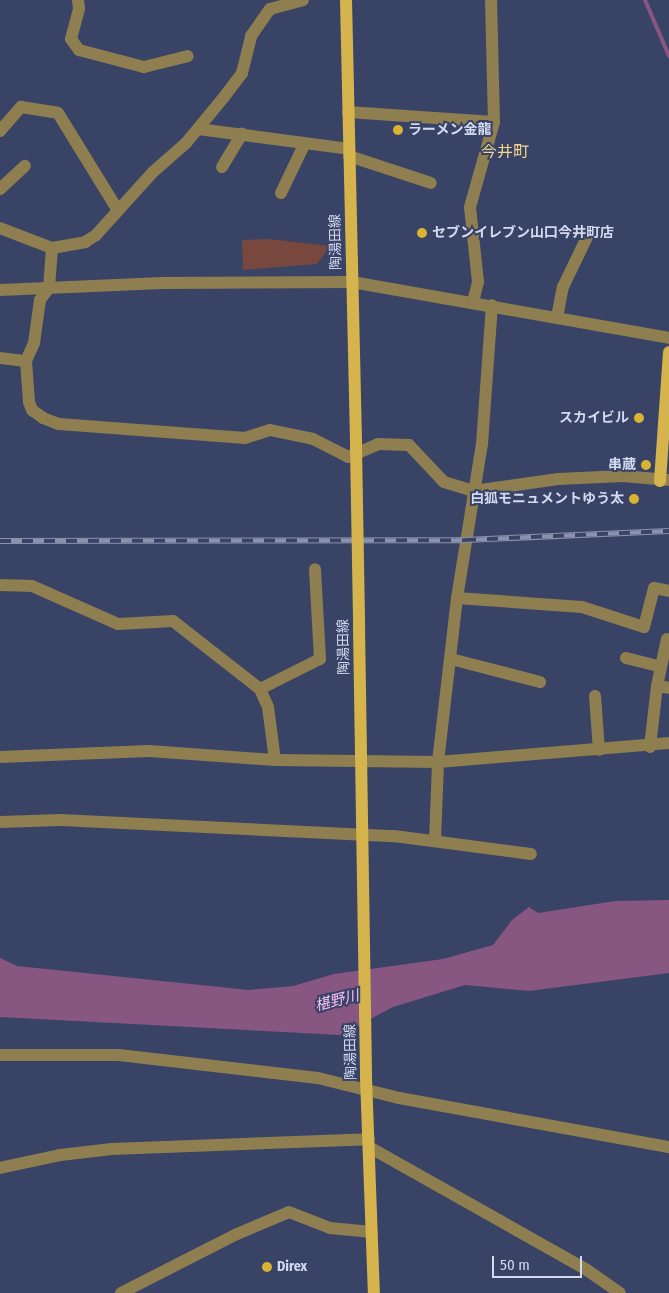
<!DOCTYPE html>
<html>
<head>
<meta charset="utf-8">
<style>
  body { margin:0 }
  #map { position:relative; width:669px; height:1293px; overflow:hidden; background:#394366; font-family:"Fira Sans Condensed","Noto Sans JP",sans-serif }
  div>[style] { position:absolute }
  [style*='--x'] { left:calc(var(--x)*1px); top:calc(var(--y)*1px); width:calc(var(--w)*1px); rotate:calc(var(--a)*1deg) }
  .green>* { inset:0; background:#78483f }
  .water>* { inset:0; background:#875681 }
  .stream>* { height:4px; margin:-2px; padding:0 2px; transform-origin:2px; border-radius:2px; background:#875681 }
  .minor>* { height:12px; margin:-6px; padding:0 6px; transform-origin:6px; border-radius:6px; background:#8e7e50 }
  .major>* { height:12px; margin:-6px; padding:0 6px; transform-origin:6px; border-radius:6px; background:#d5b44d }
  .rail>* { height:5.5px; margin-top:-2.75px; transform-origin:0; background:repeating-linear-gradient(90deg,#394366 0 11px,#8a92ae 0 22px); box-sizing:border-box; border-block:1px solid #8a92ae }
  .major-bridge>* { height:12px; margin:-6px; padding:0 6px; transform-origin:6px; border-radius:6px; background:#d5b44d }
  .dots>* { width:14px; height:14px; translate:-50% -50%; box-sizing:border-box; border:2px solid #394366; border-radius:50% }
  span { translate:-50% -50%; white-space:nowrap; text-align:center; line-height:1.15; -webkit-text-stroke:4px #394366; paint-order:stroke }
  .poi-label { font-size:14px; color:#d3daf0; font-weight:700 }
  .left { translate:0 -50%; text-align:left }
  .right { translate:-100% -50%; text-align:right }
  .street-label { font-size:14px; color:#d3daf0 }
  .water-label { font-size:15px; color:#fbbff3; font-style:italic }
  .quarter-label { font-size:16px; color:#f1d68a }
  .scale { position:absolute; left:492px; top:1256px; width:90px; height:22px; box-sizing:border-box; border:2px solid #d3daf0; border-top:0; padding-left:6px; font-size:15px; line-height:18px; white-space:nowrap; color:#d3daf0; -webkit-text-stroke:4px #394366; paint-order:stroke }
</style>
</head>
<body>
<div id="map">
  <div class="green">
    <div style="clip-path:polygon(269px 239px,330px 246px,317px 264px,243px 270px,242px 240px)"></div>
  </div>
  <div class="water">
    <div style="clip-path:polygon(669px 900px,669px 973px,529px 991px,465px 985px,393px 1007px,340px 1035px,0 1017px,0 958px,17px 966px,249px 990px,293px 986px,334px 974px,443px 959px,493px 945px,512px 920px,529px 907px,538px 913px,615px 901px)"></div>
  </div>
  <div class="stream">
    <div style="--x:645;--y:0;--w:61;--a:66.8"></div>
  </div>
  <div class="minor">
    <div style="--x:78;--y:0;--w:9;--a:84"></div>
    <div style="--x:79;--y:9;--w:31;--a:105"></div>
    <div style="--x:71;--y:39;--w:14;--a:54"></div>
    <div style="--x:79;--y:50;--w:67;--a:14.7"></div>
    <div style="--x:144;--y:67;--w:45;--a:-14"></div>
    <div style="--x:348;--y:112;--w:146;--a:3.9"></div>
    <div style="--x:198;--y:129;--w:152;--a:7.5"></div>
    <div style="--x:0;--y:131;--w:32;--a:-49"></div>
    <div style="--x:21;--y:107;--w:37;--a:9"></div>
    <div style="--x:58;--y:113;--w:113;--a:58.4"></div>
    <div style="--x:349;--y:156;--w:86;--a:18.2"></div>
    <div style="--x:222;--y:167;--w:39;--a:-59"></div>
    <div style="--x:0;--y:189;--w:34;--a:-43"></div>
    <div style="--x:281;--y:193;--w:55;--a:-64.4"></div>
    <div style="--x:0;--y:228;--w:56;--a:21"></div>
    <div style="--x:52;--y:248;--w:34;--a:-10"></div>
    <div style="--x:85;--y:242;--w:13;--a:-32"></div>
    <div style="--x:96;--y:235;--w:85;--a:-47.9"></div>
    <div style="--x:153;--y:172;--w:44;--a:-41.3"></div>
    <div style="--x:186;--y:143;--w:60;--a:-50.4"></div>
    <div style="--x:224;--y:97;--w:30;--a:-53"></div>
    <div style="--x:242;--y:73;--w:38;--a:-76"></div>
    <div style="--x:251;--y:36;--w:33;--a:-55"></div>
    <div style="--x:270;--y:9;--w:34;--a:-15"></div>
    <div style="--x:52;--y:248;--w:40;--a:94.3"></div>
    <div style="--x:49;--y:288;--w:15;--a:127"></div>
    <div style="--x:40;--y:300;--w:43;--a:97.9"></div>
    <div style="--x:34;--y:343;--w:20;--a:114"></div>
    <div style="--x:26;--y:361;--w:41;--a:85.8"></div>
    <div style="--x:29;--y:402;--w:9;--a:69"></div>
    <div style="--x:32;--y:410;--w:14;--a:36"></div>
    <div style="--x:43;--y:418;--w:17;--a:21"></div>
    <div style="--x:59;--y:424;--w:187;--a:4.3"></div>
    <div style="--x:245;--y:438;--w:26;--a:-18"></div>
    <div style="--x:270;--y:430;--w:44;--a:11.8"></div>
    <div style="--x:313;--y:439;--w:39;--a:27"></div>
    <div style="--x:348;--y:457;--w:33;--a:-23"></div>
    <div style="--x:378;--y:444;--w:31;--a:2"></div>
    <div style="--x:409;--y:445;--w:51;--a:46.6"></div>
    <div style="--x:444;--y:482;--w:30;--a:17"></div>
    <div style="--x:473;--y:491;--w:86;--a:-8"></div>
    <div style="--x:558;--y:479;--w:65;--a:-2.6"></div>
    <div style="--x:623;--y:476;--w:46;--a:5"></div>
    <div style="--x:0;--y:290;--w:162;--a:-2.5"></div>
    <div style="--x:162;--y:283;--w:190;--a:-0.3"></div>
    <div style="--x:352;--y:282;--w:322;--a:10"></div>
    <div style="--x:473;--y:302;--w:21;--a:-76"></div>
    <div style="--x:478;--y:282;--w:75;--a:-96.1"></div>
    <div style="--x:470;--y:207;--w:88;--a:-74.2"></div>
    <div style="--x:494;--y:122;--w:122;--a:-91.4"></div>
    <div style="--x:557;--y:317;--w:31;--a:-79"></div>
    <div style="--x:563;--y:287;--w:62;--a:-64.3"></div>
    <div style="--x:0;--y:358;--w:26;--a:7"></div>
    <div style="--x:0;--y:585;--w:32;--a:2"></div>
    <div style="--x:32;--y:586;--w:94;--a:23.8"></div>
    <div style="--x:118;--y:624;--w:55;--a:-3.1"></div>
    <div style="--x:173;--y:621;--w:110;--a:38"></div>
    <div style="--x:260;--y:689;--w:20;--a:66"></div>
    <div style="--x:268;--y:707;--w:53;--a:82.5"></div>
    <div style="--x:457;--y:598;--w:125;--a:4.1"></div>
    <div style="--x:582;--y:607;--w:65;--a:17.9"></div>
    <div style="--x:644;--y:627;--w:40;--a:-75.6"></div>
    <div style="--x:654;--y:588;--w:15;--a:11"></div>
    <div style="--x:626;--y:658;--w:36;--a:14"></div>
    <div style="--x:451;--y:659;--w:92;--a:14.5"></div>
    <div style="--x:657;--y:686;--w:48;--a:-78"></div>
    <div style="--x:260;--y:689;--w:67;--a:-26.6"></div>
    <div style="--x:320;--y:659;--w:90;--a:-93.2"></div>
    <div style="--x:595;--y:696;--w:54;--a:85.8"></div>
    <div style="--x:650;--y:747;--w:61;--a:-83.5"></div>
    <div style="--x:657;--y:686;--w:12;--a:9"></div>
    <div style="--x:0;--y:757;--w:149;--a:-2.3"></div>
    <div style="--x:149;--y:751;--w:126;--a:4.1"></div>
    <div style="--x:275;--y:760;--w:163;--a:0.7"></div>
    <div style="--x:438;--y:762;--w:232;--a:-4.7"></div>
    <div style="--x:0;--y:822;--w:61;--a:-1.9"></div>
    <div style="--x:61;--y:820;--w:333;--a:2.8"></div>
    <div style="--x:394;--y:836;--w:138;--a:7.5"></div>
    <div style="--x:435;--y:841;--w:79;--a:-87.8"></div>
    <div style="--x:438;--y:762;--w:165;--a:-83.4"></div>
    <div style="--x:457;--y:598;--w:156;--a:-80.8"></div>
    <div style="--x:482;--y:444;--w:139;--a:-85.9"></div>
    <div style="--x:0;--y:1055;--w:119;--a:0"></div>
    <div style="--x:119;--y:1055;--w:200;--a:6.6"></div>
    <div style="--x:318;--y:1078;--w:83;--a:13.9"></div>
    <div style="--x:399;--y:1098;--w:274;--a:10.3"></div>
    <div style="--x:369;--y:1147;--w:250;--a:29.4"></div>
    <div style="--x:587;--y:1270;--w:40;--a:34.9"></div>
    <div style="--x:0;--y:1168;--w:61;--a:-12.2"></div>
    <div style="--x:60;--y:1155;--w:52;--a:-6.6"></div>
    <div style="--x:112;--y:1149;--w:257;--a:-2.2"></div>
    <div style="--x:121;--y:1293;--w:130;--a:-27"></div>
    <div style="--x:237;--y:1234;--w:56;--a:-22.9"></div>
    <div style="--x:289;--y:1212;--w:44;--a:21.3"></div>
    <div style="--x:330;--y:1228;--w:42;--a:5.4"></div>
  </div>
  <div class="major">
    <div style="--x:346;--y:0;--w:447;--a:88.7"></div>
    <div style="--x:660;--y:481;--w:129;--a:-86"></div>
    <div style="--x:359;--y:627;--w:451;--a:89.1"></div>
    <div style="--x:366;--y:1078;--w:215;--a:87.9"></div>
  </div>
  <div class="rail">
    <div style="--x:0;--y:541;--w:465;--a:-0.1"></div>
    <div style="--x:465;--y:540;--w:204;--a:-2.5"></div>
  </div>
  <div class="major-bridge">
    <div style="--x:356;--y:447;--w:180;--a:89"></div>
  </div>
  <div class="dots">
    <div style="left:398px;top:130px;background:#dab333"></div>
    <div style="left:422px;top:233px;background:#dab333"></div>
    <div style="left:639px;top:418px;background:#dab333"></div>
    <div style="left:646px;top:465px;background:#dab333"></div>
    <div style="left:634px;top:499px;background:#dab333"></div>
    <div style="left:267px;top:1267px;background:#dab333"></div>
  </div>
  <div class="poi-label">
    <span class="left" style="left:408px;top:130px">ラーメン金龍</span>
    <span class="left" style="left:432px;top:233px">セブンイレブン山口今井町店</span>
    <span class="right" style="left:629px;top:418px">スカイビル</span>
    <span class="right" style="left:636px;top:465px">串蔵</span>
    <span class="right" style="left:624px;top:499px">白狐モニュメントゆう太</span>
    <span class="left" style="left:277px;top:1267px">Direx</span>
  </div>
  <div class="street-label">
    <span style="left:336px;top:242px;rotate:-91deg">陶湯田線</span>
    <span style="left:344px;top:647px;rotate:-91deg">陶湯田線</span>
    <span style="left:351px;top:1052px;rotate:-91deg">陶湯田線</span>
  </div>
  <div class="water-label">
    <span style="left:337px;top:1001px;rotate:-14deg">椹野川</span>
  </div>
  <div class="quarter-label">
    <span style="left:505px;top:152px">今井町</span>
  </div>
  <div class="scale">50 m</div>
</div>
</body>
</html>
